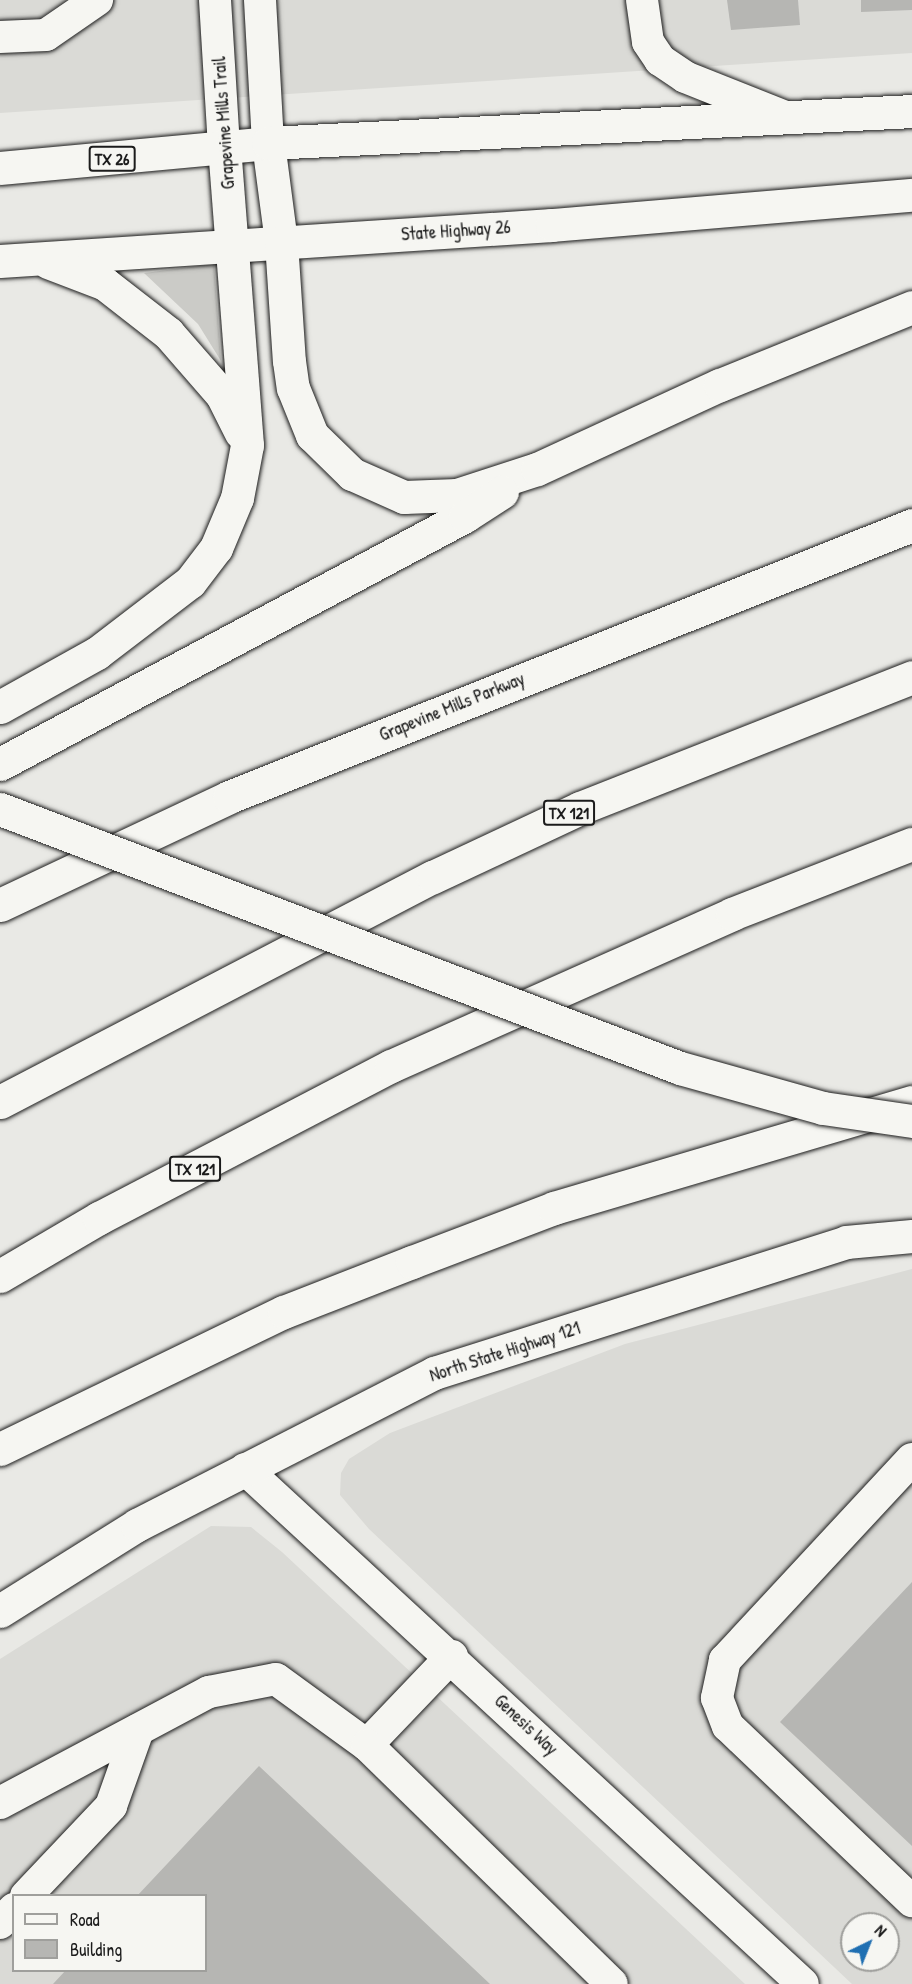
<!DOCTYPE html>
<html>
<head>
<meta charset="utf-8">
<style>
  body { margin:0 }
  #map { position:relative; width:912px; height:1984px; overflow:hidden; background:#e9e9e5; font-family:"Patrick Hand",sans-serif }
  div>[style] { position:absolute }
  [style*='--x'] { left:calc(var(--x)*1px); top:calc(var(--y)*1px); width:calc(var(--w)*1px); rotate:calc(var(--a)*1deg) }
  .built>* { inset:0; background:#dadad6 }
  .green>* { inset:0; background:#cbcbc7 }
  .building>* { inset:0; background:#b6b6b3 }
  .roads { filter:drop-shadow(0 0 2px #1c1c1c) drop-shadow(0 0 2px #1c1c1c) }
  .minor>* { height:32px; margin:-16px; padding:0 16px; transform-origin:16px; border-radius:16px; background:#f6f6f2 }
  .major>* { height:33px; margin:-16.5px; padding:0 16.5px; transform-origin:16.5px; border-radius:16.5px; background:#f6f6f2 }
  .highway>* { height:33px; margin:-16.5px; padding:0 16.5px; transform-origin:16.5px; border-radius:16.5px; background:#f6f6f2 }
  .bridges { filter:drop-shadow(0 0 2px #1c1c1c) drop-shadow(0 0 2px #1c1c1c) }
  .highway-bridge>* { height:33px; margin:-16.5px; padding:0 16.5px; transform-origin:16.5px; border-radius:16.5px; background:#f6f6f2 }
  span { translate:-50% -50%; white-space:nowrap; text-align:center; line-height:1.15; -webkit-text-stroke:6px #f6f6f2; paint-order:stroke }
  .shield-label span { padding:2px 4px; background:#f6f6f2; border:2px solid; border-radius:4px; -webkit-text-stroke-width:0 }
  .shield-label { font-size:16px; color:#1c1c1c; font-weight:700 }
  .street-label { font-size:18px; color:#1c1c1c }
  .legend { position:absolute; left:12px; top:1894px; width:195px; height:78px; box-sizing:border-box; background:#f6f6f2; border:2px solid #9f9f9c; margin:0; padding:8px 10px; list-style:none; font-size:18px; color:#1c1c1c }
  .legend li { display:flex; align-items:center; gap:12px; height:30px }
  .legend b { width:30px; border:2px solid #9f9f9c }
  .north { position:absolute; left:840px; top:1912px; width:60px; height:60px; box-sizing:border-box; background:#f6f6f2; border:2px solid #9f9f9c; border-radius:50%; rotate:43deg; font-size:16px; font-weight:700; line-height:24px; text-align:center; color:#1c1c1c }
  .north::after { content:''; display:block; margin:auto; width:21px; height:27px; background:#1f6fb2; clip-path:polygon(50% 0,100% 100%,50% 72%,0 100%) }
</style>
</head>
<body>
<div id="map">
  <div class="built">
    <div style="clip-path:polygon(0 0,912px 0,912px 53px,0 113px)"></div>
    <div style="clip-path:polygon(evenodd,912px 1269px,912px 1984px,852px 1984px,369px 1529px,340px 1495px,341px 1473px,349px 1459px,390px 1433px,625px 1344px,912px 1269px,852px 1924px,888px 1924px,888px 1960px,852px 1960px,852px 1924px)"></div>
    <div style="clip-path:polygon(evenodd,211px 1526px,251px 1527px,282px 1552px,745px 1984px,0 1984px,0 1659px,211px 1526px,14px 1896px,206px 1896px,206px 1970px,14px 1970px,14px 1896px)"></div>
  </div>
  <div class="green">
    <div style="clip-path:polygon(214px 264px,221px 361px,198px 324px,144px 273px)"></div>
  </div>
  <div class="building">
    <div style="clip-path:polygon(727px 0,798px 0,800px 25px,731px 30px)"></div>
    <div style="clip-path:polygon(861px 0,912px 0,912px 10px,861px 12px)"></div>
    <div style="clip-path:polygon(912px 1582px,912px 1846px,780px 1722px)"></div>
    <div style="clip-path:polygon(259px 1766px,490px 1984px,53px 1984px,66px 1970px,206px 1970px,206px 1896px,137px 1896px)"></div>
  </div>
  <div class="roads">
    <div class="minor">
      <div style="--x:215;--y:0;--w:149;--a:86.5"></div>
      <div style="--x:260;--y:0;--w:143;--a:86.8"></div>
      <div style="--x:642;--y:0;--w:42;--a:81.9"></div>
      <div style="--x:648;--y:42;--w:22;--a:56"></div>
      <div style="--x:660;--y:60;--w:30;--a:34"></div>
      <div style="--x:685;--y:77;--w:105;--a:21.7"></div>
      <div style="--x:0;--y:37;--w:46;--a:-2.5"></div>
      <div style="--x:46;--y:35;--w:62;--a:-34.5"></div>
      <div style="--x:912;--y:1459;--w:275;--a:132.9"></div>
      <div style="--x:725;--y:1660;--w:39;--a:102"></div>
      <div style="--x:717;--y:1698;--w:30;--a:69"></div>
      <div style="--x:728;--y:1726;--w:254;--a:43.6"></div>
      <div style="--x:245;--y:1469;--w:759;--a:42.71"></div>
      <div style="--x:367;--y:1745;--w:123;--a:-46.3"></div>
      <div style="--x:0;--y:1803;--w:237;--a:-28"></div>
      <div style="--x:209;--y:1692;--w:68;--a:-11"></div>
      <div style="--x:276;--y:1679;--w:112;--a:36"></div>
      <div style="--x:367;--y:1745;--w:342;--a:44.3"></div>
      <div style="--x:26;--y:1896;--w:124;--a:-46.6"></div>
      <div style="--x:111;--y:1806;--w:81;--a:-70.4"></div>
      <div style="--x:0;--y:1923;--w:20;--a:-45"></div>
    </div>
    <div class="major">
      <div style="--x:268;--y:143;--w:100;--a:82.5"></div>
      <div style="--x:0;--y:168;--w:269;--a:-5.3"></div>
      <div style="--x:268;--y:143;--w:645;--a:-2.84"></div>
      <div style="--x:0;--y:261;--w:553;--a:-3.73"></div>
      <div style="--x:552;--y:225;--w:361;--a:-4.8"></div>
      <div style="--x:48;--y:262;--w:61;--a:21.1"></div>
      <div style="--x:105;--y:284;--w:80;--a:37.9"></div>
      <div style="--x:168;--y:333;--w:82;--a:48.9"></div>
      <div style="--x:222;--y:395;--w:42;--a:63.4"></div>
      <div style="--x:0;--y:707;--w:111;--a:-29.1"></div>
      <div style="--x:97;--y:653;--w:117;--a:-37.4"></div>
      <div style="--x:190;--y:582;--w:43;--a:-52.6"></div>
      <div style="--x:216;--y:548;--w:54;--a:-67.2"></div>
      <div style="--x:237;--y:498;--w:54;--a:-79.3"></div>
      <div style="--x:247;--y:445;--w:297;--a:-94.4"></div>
      <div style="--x:0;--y:1611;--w:162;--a:-32.1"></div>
      <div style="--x:137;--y:1525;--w:334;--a:-27.1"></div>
      <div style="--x:434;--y:1373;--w:432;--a:-17.6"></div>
      <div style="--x:846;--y:1242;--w:66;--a:-5.2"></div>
    </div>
    <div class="highway">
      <div style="--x:281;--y:242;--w:119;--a:86.2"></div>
      <div style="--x:289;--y:361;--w:27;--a:82"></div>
      <div style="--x:293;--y:388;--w:51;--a:68"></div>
      <div style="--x:312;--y:435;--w:56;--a:44.3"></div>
      <div style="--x:352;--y:474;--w:57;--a:23.9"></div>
      <div style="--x:404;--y:497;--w:53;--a:-2.2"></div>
      <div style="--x:457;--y:495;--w:84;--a:-18"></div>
      <div style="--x:537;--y:469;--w:201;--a:-24.7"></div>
      <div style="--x:720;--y:385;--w:207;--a:-22.1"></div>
      <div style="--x:0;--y:764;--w:527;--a:-28.07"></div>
      <div style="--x:465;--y:516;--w:44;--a:-33"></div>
      <div style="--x:0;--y:905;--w:253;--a:-25.2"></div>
      <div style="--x:229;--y:797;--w:735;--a:-21.71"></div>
      <div style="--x:0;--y:1102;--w:488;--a:-27.5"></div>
      <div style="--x:433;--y:877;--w:162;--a:-25.1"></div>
      <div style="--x:580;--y:808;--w:357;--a:-21.5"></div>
      <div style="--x:0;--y:1276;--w:115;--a:-30.4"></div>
      <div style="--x:99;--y:1218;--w:329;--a:-27.5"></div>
      <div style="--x:391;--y:1066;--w:373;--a:-24"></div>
      <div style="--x:732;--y:914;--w:193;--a:-21.3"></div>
      <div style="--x:0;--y:1449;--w:315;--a:-25.8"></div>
      <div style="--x:284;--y:1312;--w:137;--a:-21.3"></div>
      <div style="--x:412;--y:1262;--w:152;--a:-20.8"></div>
      <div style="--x:554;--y:1208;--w:373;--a:-16.5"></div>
    </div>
  </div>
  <div class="bridges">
    <div class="highway-bridge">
      <div style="--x:0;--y:809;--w:728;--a:20.85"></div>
      <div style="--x:680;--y:1068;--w:148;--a:15.6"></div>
      <div style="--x:823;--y:1108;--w:90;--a:8.3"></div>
    </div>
  </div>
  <div class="shield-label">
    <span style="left:112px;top:159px">TX 26</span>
    <span style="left:569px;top:813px">TX 121</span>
    <span style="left:195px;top:1169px">TX 121</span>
  </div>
  <div class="street-label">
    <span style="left:224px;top:123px;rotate:-94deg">Grapevine Mills Trail</span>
    <span style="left:456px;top:231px;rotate:-4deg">State Highway 26</span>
    <span style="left:452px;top:707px;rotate:-22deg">Grapevine Mills Parkway</span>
    <span style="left:505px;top:1352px;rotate:-18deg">North State Highway 121</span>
    <span style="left:526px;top:1725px;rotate:43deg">Genesis Way</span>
  </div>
  <ul class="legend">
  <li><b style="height:8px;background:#f6f6f2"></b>Road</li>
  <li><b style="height:16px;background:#b6b6b3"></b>Building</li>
  </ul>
  <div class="north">N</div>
</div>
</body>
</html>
